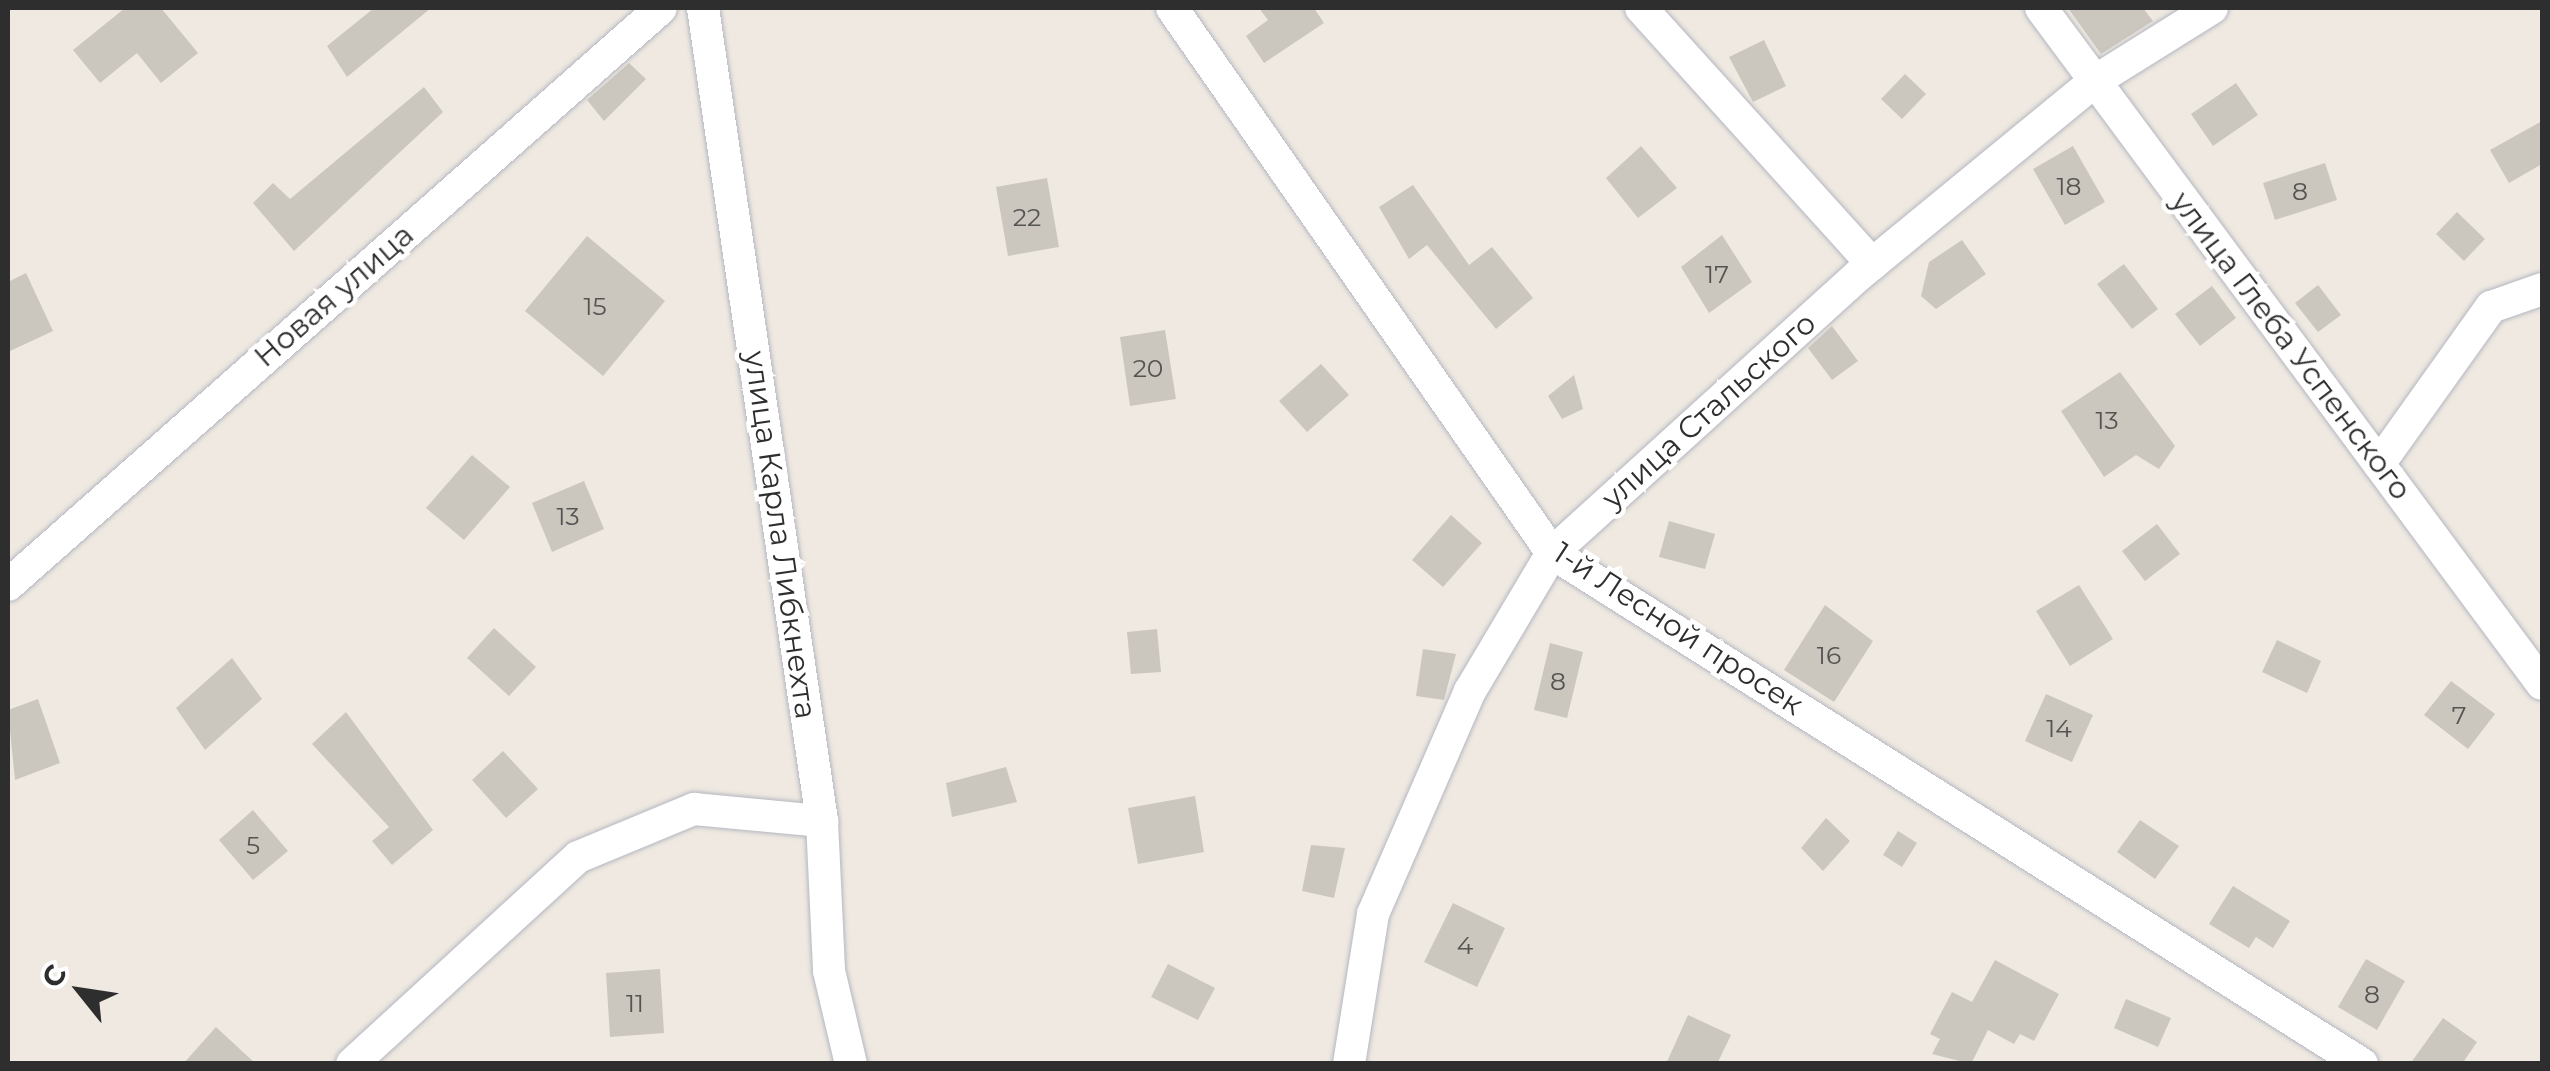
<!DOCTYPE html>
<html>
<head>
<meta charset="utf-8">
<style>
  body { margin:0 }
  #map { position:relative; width:2550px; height:1071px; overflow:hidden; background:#efe9e1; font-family:Montserrat,sans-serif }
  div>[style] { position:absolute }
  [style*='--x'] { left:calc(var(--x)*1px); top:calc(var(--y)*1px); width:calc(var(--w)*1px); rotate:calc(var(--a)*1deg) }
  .building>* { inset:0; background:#cbc7bf }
  .roads { filter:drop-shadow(0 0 2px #b4b7c1) drop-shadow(0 0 2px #b4b7c1) }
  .minor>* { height:32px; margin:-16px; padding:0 16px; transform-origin:16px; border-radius:16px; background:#fff }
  span { translate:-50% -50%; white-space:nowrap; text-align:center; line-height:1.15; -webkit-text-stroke:9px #fff; paint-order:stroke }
  .number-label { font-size:25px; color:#555452 }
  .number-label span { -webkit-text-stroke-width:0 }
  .street-label { font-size:30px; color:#2e2e2e }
  .frame { position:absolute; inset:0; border:10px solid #2e2e2e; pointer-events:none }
  .north { position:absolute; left:30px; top:941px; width:100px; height:100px; -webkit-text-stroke:8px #fff; paint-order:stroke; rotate:300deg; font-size:28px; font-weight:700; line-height:40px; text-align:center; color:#2e2e2e }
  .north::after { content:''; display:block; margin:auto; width:35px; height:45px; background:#2e2e2e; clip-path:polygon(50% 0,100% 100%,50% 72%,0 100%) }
</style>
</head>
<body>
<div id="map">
  <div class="building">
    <div style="clip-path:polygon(125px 8px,161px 8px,198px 53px,161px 83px,137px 53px,100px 83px,73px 50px)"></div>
    <div style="clip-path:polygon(374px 8px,431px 8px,347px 77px,327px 46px)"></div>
    <div style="clip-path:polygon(1259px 8px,1314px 8px,1324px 23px,1264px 63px,1246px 36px,1268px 20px)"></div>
    <div style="clip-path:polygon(2068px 8px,2143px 8px,2153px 21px,2101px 54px)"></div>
    <div style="clip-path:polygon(1764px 40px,1786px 86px,1753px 102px,1729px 57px)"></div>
    <div style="clip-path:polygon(629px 63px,646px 79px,604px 121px,587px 100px)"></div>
    <div style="clip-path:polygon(1905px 74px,1926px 94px,1902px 119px,1881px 99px)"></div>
    <div style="clip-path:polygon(2236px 83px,2258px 115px,2213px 146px,2191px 114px)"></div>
    <div style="clip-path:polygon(424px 87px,443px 112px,294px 251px,253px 203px,273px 183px,290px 199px)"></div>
    <div style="clip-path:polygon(2542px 121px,2542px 164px,2509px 183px,2490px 150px)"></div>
    <div style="clip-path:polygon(1641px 146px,1677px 188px,1638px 218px,1606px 178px)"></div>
    <div style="clip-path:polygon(2073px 146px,2105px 202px,2065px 225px,2033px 169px)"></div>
    <div style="clip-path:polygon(2325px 163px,2337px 200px,2275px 220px,2263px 183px)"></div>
    <div style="clip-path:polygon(1047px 178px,1059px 247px,1008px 256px,996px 187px)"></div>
    <div style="clip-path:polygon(1413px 185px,1469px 265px,1492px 247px,1533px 298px,1496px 329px,1427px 245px,1409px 259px,1379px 207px)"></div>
    <div style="clip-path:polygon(2457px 212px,2485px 239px,2464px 261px,2436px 234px)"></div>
    <div style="clip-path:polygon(1722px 235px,1752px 282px,1709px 313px,1681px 267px)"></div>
    <div style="clip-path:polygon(587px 236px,665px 301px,603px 376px,525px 311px)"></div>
    <div style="clip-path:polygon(1962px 240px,1986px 274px,1936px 309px,1921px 296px,1929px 262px)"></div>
    <div style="clip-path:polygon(2124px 264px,2158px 309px,2132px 329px,2097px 284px)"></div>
    <div style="clip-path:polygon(26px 273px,53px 331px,8px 352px,8px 282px)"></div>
    <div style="clip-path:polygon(2318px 285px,2341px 315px,2318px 332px,2295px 303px)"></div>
    <div style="clip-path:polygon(2212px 286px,2236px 318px,2200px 346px,2175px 314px)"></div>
    <div style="clip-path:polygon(1832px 326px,1858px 361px,1832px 380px,1808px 348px)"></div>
    <div style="clip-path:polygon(1165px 330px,1176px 399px,1130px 406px,1120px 337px)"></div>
    <div style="clip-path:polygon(1321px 364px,1349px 395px,1307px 432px,1279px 401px)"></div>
    <div style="clip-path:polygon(2120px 372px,2175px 446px,2159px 469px,2136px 455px,2104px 477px,2061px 411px)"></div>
    <div style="clip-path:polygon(1574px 375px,1583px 409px,1562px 419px,1548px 396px)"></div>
    <div style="clip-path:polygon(472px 455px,510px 487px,464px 540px,426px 508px)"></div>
    <div style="clip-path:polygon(584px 481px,604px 529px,552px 552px,532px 503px)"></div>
    <div style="clip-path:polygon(1451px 515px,1482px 543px,1443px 587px,1412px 560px)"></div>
    <div style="clip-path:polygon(1669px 521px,1715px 534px,1705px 569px,1659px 557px)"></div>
    <div style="clip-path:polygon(2157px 524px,2180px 554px,2145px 581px,2122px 551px)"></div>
    <div style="clip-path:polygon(2079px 585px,2113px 639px,2070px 666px,2036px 611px)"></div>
    <div style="clip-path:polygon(1825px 605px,1873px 641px,1834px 702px,1784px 670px)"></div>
    <div style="clip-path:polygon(494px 628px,536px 667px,509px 696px,467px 658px)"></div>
    <div style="clip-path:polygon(1157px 629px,1161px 672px,1131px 674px,1127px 632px)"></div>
    <div style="clip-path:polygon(2277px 640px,2321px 661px,2307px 693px,2262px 672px)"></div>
    <div style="clip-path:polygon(1550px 643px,1583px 652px,1567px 718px,1534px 710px)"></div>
    <div style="clip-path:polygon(1423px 649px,1456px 654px,1444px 700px,1416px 696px)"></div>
    <div style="clip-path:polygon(232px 658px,262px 699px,205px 750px,176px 708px)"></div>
    <div style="clip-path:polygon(2451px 681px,2495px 714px,2468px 749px,2424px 715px)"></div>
    <div style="clip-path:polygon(2046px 694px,2093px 715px,2072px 762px,2025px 741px)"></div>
    <div style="clip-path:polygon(38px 699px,60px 763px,15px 780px,8px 710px)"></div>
    <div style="clip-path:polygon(346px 712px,433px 830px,392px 865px,372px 841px,389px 827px,312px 744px)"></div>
    <div style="clip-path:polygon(503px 751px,538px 789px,506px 818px,472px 780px)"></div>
    <div style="clip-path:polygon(1006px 767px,1017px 802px,952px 817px,946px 783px)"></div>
    <div style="clip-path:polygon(1195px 796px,1204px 852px,1138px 864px,1128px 808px)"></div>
    <div style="clip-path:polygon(253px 810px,288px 851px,253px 880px,219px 840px)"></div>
    <div style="clip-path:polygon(1826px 818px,1850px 841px,1823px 871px,1801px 848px)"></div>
    <div style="clip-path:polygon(2140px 820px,2179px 846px,2155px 879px,2117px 852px)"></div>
    <div style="clip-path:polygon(1898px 831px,1917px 843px,1902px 867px,1883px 855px)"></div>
    <div style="clip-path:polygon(1311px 845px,1345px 848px,1334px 898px,1302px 891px)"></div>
    <div style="clip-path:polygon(2233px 886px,2290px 921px,2273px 948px,2256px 937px,2249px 948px,2209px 924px)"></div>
    <div style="clip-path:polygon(1453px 903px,1505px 928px,1477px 987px,1424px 962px)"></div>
    <div style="clip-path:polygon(2366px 959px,2405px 981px,2377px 1030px,2338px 1007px)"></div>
    <div style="clip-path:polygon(1995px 960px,2059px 994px,2034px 1041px,2020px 1034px,2014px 1044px,1988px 1030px,1971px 1064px,1932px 1054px,1940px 1039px,1930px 1034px,1952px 992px,1972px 1002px)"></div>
    <div style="clip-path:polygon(1168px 964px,1215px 988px,1198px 1020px,1151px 997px)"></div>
    <div style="clip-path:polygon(660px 969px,664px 1033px,610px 1037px,606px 973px)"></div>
    <div style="clip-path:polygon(2126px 999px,2171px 1018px,2158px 1047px,2114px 1028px)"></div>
    <div style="clip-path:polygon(1688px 1015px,1731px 1035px,1717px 1064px,1666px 1064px)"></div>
    <div style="clip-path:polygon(2443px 1018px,2477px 1042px,2462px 1064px,2410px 1064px)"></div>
    <div style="clip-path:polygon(216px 1027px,256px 1064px,183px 1064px)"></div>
  </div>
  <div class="roads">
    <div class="minor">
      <div style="--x:703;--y:8;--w:822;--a:81.67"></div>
      <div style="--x:822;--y:821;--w:150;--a:87.3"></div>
      <div style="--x:829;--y:971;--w:96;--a:76.7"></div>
      <div style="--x:1172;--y:8;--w:664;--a:55.11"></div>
      <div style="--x:1552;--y:553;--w:958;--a:32.25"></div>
      <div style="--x:1641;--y:8;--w:345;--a:47.9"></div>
      <div style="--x:2041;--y:8;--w:841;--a:53.46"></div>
      <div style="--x:2379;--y:464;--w:193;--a:-54.5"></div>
      <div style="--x:2491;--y:307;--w:54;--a:-19.4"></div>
      <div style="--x:8;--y:585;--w:871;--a:-41.46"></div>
      <div style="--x:352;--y:1064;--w:306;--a:-42.5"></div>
      <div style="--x:578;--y:857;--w:126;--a:-22.5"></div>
      <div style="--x:694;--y:809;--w:129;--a:5.4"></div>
      <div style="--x:1349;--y:1064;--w:152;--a:-80.9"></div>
      <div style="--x:1373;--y:914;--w:243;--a:-66.5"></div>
      <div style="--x:1470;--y:691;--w:161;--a:-59.3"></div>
      <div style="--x:1552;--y:553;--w:416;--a:-42.2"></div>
      <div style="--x:1860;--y:274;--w:304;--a:-39.4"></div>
      <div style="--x:2095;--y:81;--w:138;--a:-32"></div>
    </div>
  </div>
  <div class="number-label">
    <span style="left:2069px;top:186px">18</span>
    <span style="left:2300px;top:191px">8</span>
    <span style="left:1027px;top:217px">22</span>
    <span style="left:1717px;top:274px">17</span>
    <span style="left:595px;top:306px">15</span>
    <span style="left:1148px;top:368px">20</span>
    <span style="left:2107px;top:420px">13</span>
    <span style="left:568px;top:516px">13</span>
    <span style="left:1829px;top:655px">16</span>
    <span style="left:1558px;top:681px">8</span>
    <span style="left:2459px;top:715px">7</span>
    <span style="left:2059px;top:728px">14</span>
    <span style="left:253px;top:845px">5</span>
    <span style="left:1465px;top:945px">4</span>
    <span style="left:2372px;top:994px">8</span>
    <span style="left:635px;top:1003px">11</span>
  </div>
  <div class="street-label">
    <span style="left:334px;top:296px;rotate:-41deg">Новая улица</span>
    <span style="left:2291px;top:346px;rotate:53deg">улица Глеба Успенского</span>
    <span style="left:1709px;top:411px;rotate:-42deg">улица Стальского</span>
    <span style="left:780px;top:535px;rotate:82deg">улица Карла Либкнехта</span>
    <span style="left:1678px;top:629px;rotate:33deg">1-й Лесной просек</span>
  </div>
  <div class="frame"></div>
  <div class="north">С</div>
</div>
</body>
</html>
